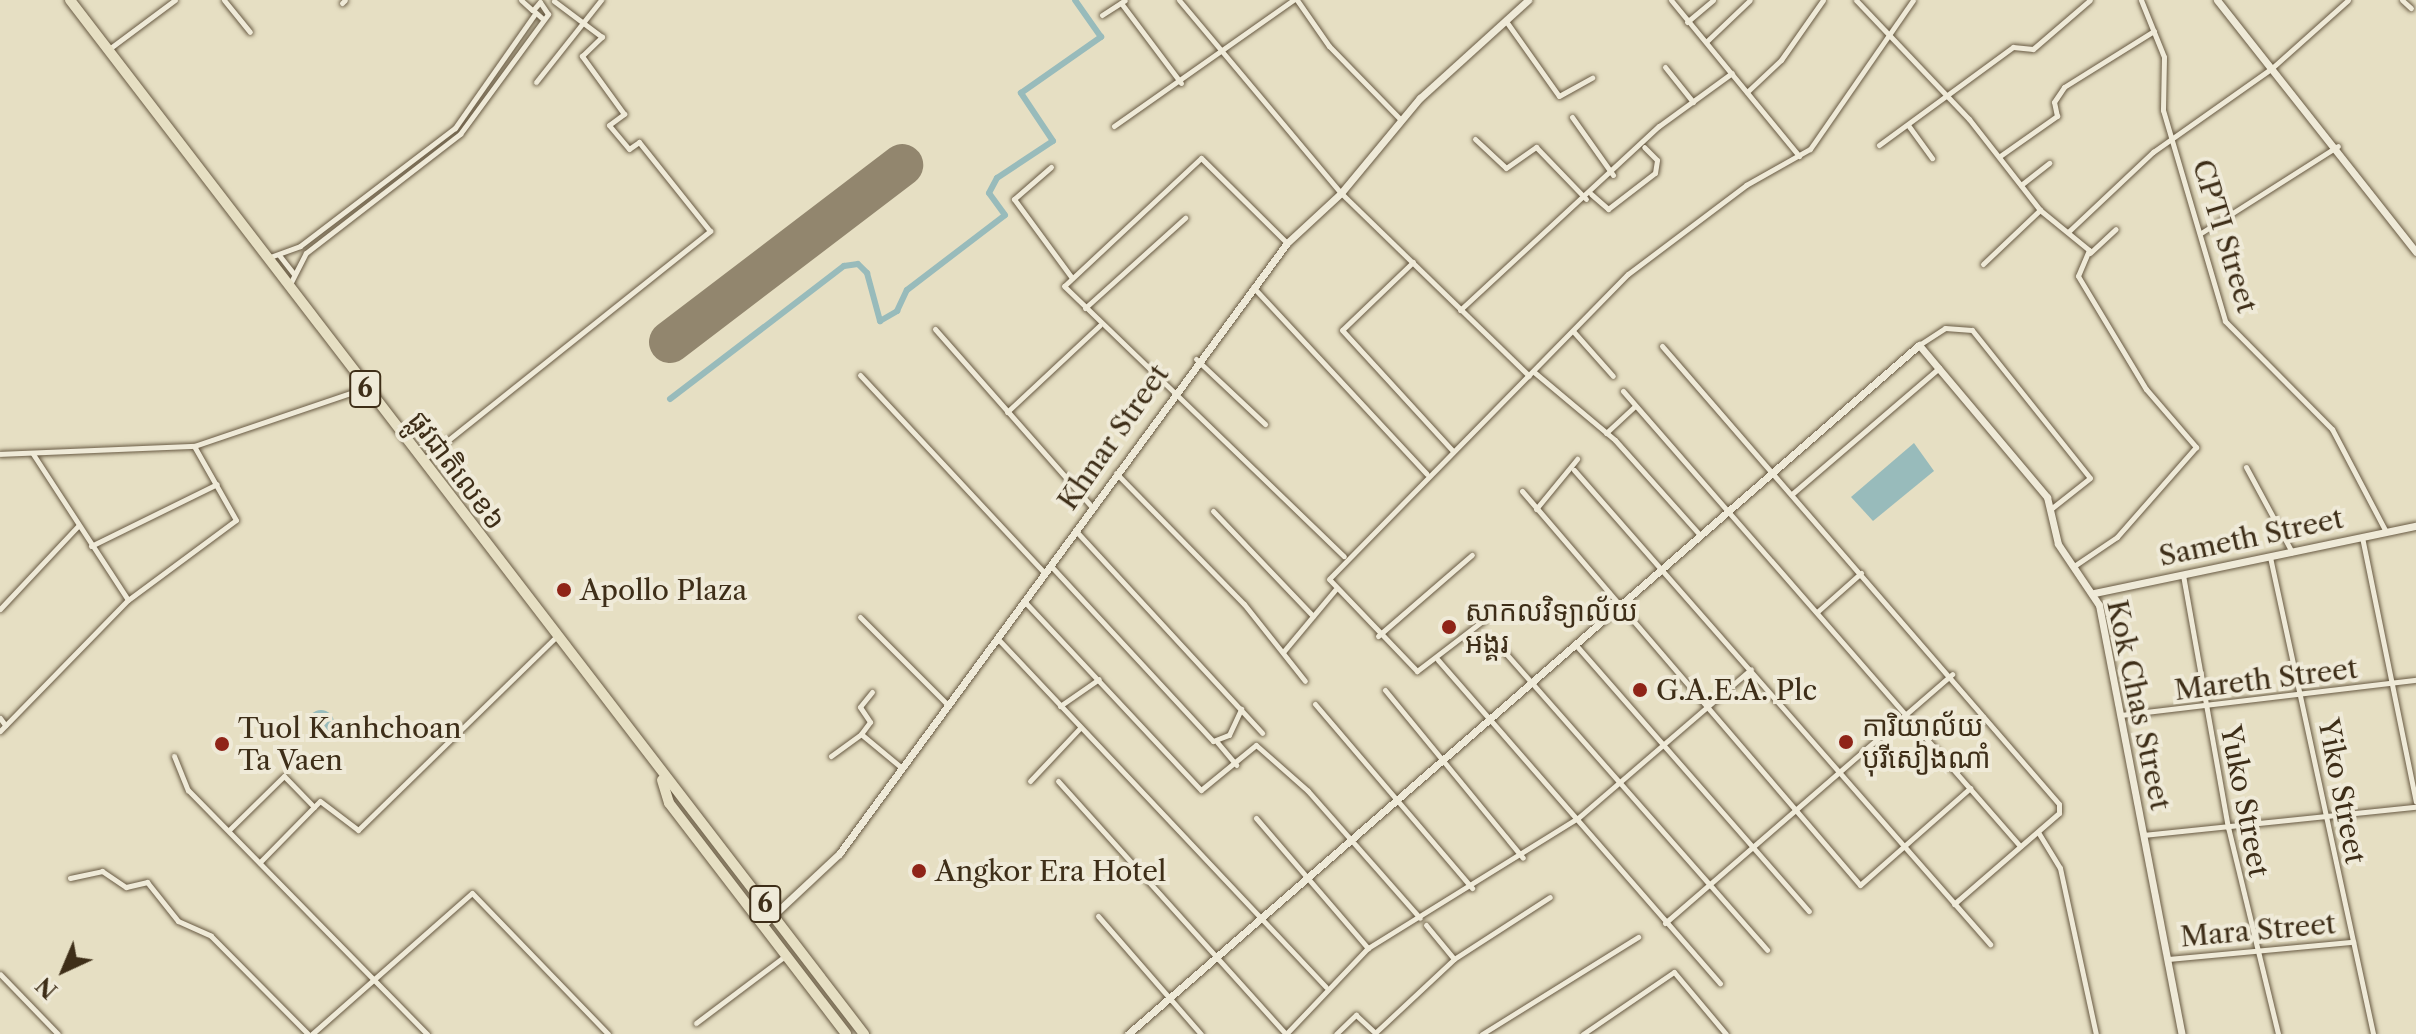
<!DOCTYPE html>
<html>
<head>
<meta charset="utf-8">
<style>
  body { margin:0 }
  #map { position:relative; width:2416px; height:1034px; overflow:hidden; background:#e6dfc3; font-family:"Libre Caslon Text","Noto Sans Khmer",serif }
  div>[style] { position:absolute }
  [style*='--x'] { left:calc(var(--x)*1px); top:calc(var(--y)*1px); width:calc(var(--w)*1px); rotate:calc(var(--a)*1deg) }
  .water>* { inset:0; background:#98bbbb }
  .round { border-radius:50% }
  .canal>* { height:6px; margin:-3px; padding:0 3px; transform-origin:3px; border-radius:3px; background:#98bbbb }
  .runway>* { height:42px; margin:-21px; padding:0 21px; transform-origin:21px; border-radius:21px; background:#92866e }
  .roads { filter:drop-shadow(0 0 2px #685a43) drop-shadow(0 0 2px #685a43) }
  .street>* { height:5px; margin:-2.5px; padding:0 2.5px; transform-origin:2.5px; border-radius:2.5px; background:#efead8 }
  .secondary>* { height:7px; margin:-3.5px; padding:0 3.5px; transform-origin:3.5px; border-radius:3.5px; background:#efead8 }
  .highway>* { height:10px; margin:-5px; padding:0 5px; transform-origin:5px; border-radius:5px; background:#e6dfc3 }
  .dots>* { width:22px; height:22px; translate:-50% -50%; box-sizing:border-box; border:4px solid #efead8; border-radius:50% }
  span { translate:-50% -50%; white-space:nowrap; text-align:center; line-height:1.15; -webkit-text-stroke:8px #efead8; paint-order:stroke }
  .shield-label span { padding:2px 6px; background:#efead8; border:2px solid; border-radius:6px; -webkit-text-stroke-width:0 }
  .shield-label { font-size:26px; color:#3e2e18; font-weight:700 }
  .street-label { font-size:28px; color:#3e2e18 }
  .poi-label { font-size:28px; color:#3e2e18 }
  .left { translate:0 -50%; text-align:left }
  .north { position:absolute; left:24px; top:930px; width:80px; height:80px; -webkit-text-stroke:6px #efead8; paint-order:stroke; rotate:224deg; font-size:22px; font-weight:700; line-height:32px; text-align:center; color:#3e2e18 }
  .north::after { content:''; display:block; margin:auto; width:28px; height:36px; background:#3e2e18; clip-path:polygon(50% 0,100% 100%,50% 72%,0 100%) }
</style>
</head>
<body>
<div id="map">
  <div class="water">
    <div style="clip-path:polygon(1914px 443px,1934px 471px,1873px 521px,1851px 497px)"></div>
    <div class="round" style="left:308px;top:710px;width:26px;height:26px"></div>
  </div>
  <div class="canal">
    <div style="--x:670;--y:399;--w:219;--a:-37.4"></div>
    <div style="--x:844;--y:266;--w:14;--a:-8"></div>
    <div style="--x:858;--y:264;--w:13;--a:45"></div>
    <div style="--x:867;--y:273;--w:50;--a:74.8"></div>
    <div style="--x:880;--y:321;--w:20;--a:-30"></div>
    <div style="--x:897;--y:311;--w:23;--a:-65"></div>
    <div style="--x:907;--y:290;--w:123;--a:-37.4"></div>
    <div style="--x:1005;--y:215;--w:27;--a:-126"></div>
    <div style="--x:989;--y:193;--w:17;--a:-62"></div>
    <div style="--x:997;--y:178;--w:67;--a:-33.5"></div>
    <div style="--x:1053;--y:141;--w:58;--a:-123.7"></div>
    <div style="--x:1021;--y:93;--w:98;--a:-35"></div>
    <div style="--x:1101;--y:37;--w:45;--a:-125.1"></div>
  </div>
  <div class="runway">
    <div style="--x:670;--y:342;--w:292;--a:-37.3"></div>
  </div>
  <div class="roads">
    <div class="street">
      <div style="--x:224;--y:0;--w:41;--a:50.9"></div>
      <div style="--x:521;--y:0;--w:15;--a:42"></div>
      <div style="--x:1179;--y:0;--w:252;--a:50"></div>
      <div style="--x:1341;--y:193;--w:262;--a:44.2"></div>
      <div style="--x:1297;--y:0;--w:56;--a:55.2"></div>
      <div style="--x:1329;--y:46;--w:103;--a:45.8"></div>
      <div style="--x:1671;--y:0;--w:202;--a:50.6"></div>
      <div style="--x:1856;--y:0;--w:164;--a:46.5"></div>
      <div style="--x:1969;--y:119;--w:115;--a:52"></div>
      <div style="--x:2040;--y:210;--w:63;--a:39.2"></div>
      <div style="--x:2089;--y:250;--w:28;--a:113"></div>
      <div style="--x:2078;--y:276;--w:132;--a:59"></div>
      <div style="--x:2146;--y:389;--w:77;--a:49.2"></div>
      <div style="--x:2196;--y:447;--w:120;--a:131.3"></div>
      <div style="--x:2117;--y:537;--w:52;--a:146"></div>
      <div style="--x:2141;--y:0;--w:61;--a:68"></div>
      <div style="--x:2164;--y:57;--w:53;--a:91.1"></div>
      <div style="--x:2163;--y:110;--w:220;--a:73.6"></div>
      <div style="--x:2225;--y:321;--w:152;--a:45.3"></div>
      <div style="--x:2332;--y:429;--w:116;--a:62.3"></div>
      <div style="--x:2402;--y:0;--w:12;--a:42"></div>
      <div style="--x:342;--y:3;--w:4;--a:-45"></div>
      <div style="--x:1121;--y:3;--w:100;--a:53.1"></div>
      <div style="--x:1102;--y:15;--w:27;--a:-33"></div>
      <div style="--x:1687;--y:22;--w:34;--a:-40"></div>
      <div style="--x:1508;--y:24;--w:88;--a:54.7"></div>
      <div style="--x:1559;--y:96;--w:38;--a:-29"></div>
      <div style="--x:1707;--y:41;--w:59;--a:-43.6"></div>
      <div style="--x:109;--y:49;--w:82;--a:-36.6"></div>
      <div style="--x:1665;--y:67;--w:45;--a:51.3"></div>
      <div style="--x:536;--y:82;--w:105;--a:-51.6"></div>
      <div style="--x:1747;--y:92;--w:47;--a:-43.3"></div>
      <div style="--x:1781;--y:60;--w:73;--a:-55"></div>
      <div style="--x:1572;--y:117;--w:71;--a:54.7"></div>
      <div style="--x:1908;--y:125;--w:41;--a:54"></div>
      <div style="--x:1114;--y:126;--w:219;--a:-35.1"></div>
      <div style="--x:1475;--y:139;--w:42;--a:43.1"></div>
      <div style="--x:1506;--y:168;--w:37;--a:-35"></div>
      <div style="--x:1536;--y:147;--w:72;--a:46.1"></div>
      <div style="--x:1879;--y:145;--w:166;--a:-36.2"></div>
      <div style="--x:2013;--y:47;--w:20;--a:6"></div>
      <div style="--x:2033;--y:49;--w:75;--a:-40.7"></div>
      <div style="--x:2000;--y:156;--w:70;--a:-35.1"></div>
      <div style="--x:2057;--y:116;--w:14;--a:-102"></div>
      <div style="--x:2054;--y:102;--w:18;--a:-56"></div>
      <div style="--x:2064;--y:87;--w:106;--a:-31.9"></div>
      <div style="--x:1051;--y:167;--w:49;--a:139.1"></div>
      <div style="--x:1014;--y:199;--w:98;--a:53.7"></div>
      <div style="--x:2021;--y:185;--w:36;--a:-38"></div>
      <div style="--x:1591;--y:194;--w:23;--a:41"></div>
      <div style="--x:1608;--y:209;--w:59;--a:-37.5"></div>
      <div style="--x:1655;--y:173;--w:13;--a:-81"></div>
      <div style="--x:1657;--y:160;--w:18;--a:-135"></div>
      <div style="--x:2068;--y:232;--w:117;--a:-43.3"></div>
      <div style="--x:2153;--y:152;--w:146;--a:-35.2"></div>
      <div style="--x:2272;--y:68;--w:102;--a:-41.8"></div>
      <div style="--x:2201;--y:233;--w:162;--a:-32.4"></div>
      <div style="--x:1287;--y:243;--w:121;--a:-135.3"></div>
      <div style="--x:1201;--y:158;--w:187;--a:136.9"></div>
      <div style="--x:1064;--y:286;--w:389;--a:44"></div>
      <div style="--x:2090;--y:253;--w:35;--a:-43"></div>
      <div style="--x:279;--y:255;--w:24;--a:52"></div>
      <div style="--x:270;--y:257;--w:32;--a:-20"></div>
      <div style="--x:300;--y:246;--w:195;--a:-37.3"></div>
      <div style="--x:455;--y:128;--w:138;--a:-55"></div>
      <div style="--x:1413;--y:262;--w:98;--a:136.2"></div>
      <div style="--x:1342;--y:330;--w:163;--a:47.5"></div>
      <div style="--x:1983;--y:264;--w:79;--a:-43.5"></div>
      <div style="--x:289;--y:286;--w:37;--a:-63"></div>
      <div style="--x:306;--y:253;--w:195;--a:-37.7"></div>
      <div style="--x:460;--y:134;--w:149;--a:-53.7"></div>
      <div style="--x:548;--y:14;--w:14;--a:-124"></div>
      <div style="--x:540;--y:2;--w:11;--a:131"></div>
      <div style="--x:533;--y:10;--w:12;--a:42"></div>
      <div style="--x:1253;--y:287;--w:255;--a:47.1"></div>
      <div style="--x:1085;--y:308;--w:135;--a:-42"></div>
      <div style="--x:1460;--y:310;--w:271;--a:-42.8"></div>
      <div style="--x:1659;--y:126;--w:90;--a:-36"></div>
      <div style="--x:935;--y:329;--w:236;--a:48.6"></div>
      <div style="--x:1573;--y:331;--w:60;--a:48.4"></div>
      <div style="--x:1919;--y:345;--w:31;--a:-33"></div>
      <div style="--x:1945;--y:328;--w:27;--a:4"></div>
      <div style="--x:1972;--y:330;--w:189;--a:51.4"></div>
      <div style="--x:2090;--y:478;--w:48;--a:141.7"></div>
      <div style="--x:1662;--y:346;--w:606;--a:49.08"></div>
      <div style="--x:2059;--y:804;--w:9;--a:90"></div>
      <div style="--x:2059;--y:813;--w:139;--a:139.1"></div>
      <div style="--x:1196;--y:359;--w:95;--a:43.3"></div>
      <div style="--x:1534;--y:372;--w:106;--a:40"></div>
      <div style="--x:1615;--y:440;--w:126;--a:48.2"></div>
      <div style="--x:860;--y:375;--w:270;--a:47"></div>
      <div style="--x:1623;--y:391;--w:604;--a:48.89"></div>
      <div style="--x:1007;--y:412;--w:127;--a:-43.1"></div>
      <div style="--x:1606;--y:433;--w:40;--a:-43"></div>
      <div style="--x:0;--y:454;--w:194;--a:-2.4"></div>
      <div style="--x:194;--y:446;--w:181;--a:-18.7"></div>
      <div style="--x:33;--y:454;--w:174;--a:56.9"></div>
      <div style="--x:422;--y:461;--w:369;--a:-38.6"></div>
      <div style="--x:710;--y:231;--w:114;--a:-128.6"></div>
      <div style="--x:639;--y:142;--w:12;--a:145"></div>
      <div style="--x:629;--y:149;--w:31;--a:-130"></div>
      <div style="--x:609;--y:125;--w:19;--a:-36"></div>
      <div style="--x:624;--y:114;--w:72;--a:-125.9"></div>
      <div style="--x:582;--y:56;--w:28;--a:-44"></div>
      <div style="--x:602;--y:37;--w:60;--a:-143.1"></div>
      <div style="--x:2246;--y:467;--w:97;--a:61.6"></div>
      <div style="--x:1574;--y:470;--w:631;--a:48.73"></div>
      <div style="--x:1116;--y:473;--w:183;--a:45.7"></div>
      <div style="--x:1244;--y:604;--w:98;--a:51.6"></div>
      <div style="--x:1522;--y:491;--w:519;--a:49.37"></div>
      <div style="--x:1860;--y:885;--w:147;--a:-41.4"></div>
      <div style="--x:1792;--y:494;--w:194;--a:-40.6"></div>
      <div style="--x:1536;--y:509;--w:65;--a:-50.6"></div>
      <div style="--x:1213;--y:511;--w:145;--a:46.4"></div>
      <div style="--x:1075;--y:530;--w:276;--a:47.3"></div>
      <div style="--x:2362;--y:537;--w:270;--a:78.5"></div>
      <div style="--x:91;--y:546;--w:140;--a:-26.2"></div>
      <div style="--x:2270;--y:557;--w:488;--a:77.8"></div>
      <div style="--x:1050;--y:565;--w:240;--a:47.2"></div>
      <div style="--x:1213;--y:741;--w:17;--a:-21"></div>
      <div style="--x:1229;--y:735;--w:29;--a:-65"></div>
      <div style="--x:2183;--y:575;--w:256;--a:79.9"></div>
      <div style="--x:2228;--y:827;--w:213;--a:76.4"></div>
      <div style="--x:1024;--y:601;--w:259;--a:46.9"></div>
      <div style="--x:1201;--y:790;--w:71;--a:-39.3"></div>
      <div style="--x:1256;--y:745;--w:69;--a:41.5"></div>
      <div style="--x:1308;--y:791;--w:169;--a:48.6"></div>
      <div style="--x:0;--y:609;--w:114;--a:-46.8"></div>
      <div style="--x:1817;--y:612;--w:59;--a:-41.6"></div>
      <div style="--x:860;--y:617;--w:124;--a:45"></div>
      <div style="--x:1485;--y:619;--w:86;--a:142.6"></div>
      <div style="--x:1417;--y:671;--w:127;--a:-133.7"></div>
      <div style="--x:1329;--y:579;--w:427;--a:-45.6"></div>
      <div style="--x:1628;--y:274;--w:148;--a:-37"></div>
      <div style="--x:1746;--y:185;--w:73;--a:-29.4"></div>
      <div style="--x:1810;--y:149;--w:181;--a:-55.3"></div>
      <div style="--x:1378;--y:636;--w:124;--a:-40.8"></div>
      <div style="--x:998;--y:639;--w:478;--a:46.7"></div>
      <div style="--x:1494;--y:640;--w:413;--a:48.6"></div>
      <div style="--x:1575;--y:644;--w:355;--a:48.8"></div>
      <div style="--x:1284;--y:651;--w:80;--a:-50.1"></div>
      <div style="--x:1438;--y:660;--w:429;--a:48.9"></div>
      <div style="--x:1385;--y:690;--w:217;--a:50.6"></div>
      <div style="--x:872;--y:692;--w:19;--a:129"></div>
      <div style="--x:860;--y:707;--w:18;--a:56"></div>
      <div style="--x:870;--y:722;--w:15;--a:127"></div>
      <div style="--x:861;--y:734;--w:53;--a:39.7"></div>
      <div style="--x:1315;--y:704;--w:242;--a:49.5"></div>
      <div style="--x:1060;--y:706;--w:47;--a:-34.7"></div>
      <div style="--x:2121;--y:715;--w:297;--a:-6.8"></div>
      <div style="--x:0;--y:718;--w:9;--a:54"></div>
      <div style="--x:0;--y:731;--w:183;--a:-45.7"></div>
      <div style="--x:128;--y:600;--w:134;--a:-36.5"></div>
      <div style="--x:236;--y:520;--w:85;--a:-119.6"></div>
      <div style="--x:1217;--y:742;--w:30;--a:50"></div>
      <div style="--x:174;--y:756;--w:37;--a:68"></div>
      <div style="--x:188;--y:790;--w:342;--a:45.6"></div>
      <div style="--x:831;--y:756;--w:37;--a:-36"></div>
      <div style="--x:1030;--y:781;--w:73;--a:-46.7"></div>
      <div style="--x:1058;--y:781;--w:341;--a:48"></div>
      <div style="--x:1256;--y:818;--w:172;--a:49.3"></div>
      <div style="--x:229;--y:830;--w:77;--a:-44.5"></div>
      <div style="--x:284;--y:776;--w:43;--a:45.9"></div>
      <div style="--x:314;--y:807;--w:8;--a:-45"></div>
      <div style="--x:320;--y:801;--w:48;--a:37.3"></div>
      <div style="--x:358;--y:830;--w:275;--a:-44.3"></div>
      <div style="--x:2038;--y:832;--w:42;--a:58.6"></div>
      <div style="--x:2060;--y:868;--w:170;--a:77.8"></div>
      <div style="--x:2143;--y:835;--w:274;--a:-5.9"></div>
      <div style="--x:260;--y:862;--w:77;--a:-45.5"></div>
      <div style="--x:70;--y:878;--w:33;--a:-12"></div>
      <div style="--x:102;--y:871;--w:29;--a:34"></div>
      <div style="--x:126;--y:887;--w:22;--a:-13"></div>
      <div style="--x:147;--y:882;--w:50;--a:51.5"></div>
      <div style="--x:178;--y:921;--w:36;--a:24"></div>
      <div style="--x:211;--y:936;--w:138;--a:45.3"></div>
      <div style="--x:1098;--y:916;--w:157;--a:48.9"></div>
      <div style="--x:1665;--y:923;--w:380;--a:-40.9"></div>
      <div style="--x:1426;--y:925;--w:44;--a:50.5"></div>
      <div style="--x:2168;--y:959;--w:186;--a:-5.3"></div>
      <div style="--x:0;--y:974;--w:83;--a:46"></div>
      <div style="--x:696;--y:1023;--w:111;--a:-37"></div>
      <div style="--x:1375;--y:1033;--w:108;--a:-43.1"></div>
      <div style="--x:1454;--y:959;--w:114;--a:-32.9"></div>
      <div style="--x:312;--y:1034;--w:213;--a:-41.4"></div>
      <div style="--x:472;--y:893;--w:196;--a:46"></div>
      <div style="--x:1286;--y:1034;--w:119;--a:-46.4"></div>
      <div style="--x:1368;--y:948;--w:247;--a:-31.8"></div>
      <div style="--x:1578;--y:818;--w:228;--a:-40.7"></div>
      <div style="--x:1336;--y:1034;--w:28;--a:-44"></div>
      <div style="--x:1356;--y:1015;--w:26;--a:43"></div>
      <div style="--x:1482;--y:1034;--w:184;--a:-31.9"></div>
      <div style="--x:1583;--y:1034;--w:110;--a:-34.3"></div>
      <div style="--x:1674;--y:972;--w:81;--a:50"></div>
    </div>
    <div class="secondary">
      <div style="--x:2217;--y:0;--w:321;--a:51.7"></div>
      <div style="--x:2094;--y:593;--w:329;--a:-11.8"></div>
      <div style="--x:763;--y:925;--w:104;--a:-43.1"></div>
      <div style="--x:839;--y:854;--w:758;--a:-53.75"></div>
      <div style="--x:1287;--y:243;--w:74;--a:-42.8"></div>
      <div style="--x:1341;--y:193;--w:124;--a:-50.3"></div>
      <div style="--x:1420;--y:98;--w:146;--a:-42.2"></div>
      <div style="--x:1128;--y:1034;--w:1049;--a:-41.06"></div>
      <div style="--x:1919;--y:345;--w:199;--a:49.9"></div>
      <div style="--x:2047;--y:497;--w:48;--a:76.8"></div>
      <div style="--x:2058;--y:544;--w:73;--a:56.1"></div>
      <div style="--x:2099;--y:605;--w:437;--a:79.1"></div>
    </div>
    <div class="highway">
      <div style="--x:70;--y:0;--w:1304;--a:52.48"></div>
      <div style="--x:662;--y:780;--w:24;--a:73"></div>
      <div style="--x:669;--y:803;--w:291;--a:52.5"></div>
    </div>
  </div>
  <div class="dots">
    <div style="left:564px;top:590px;background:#8f2418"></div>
    <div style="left:1449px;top:627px;background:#8f2418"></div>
    <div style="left:1640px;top:690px;background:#8f2418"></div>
    <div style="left:1846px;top:742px;background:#8f2418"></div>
    <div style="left:222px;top:744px;background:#8f2418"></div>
    <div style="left:919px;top:871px;background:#8f2418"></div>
  </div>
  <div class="shield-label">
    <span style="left:365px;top:389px">6</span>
    <span style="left:765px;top:904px">6</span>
  </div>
  <div class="street-label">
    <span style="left:2225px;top:236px;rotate:73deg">CPTI Street</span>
    <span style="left:1113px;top:437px;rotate:-55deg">Khnar Street</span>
    <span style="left:457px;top:470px;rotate:53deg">ផ្លូវជាតិលេខ៦</span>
    <span style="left:2251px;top:537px;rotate:-12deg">Sameth Street</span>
    <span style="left:2266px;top:679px;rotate:-7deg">Mareth Street</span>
    <span style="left:2139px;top:705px;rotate:78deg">Kok Chas Street</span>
    <span style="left:2342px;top:791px;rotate:79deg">Yiko Street</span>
    <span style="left:2245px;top:801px;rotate:79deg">Yuko Street</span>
    <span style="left:2258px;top:930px;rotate:-5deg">Mara Street</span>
  </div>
  <div class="poi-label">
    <span class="left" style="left:580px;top:590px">Apollo Plaza</span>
    <span class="left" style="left:1465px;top:627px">សាកលវិទ្យាល័យ<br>អង្គរ</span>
    <span class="left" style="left:1656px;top:690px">G.A.E.A. Plc</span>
    <span class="left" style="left:1862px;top:742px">ការិយាល័យ<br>បុរីសៀងណាំ</span>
    <span class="left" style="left:238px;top:744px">Tuol Kanhchoan<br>Ta Vaen</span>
    <span class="left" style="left:935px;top:871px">Angkor Era Hotel</span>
  </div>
  <div class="north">N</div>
</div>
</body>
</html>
